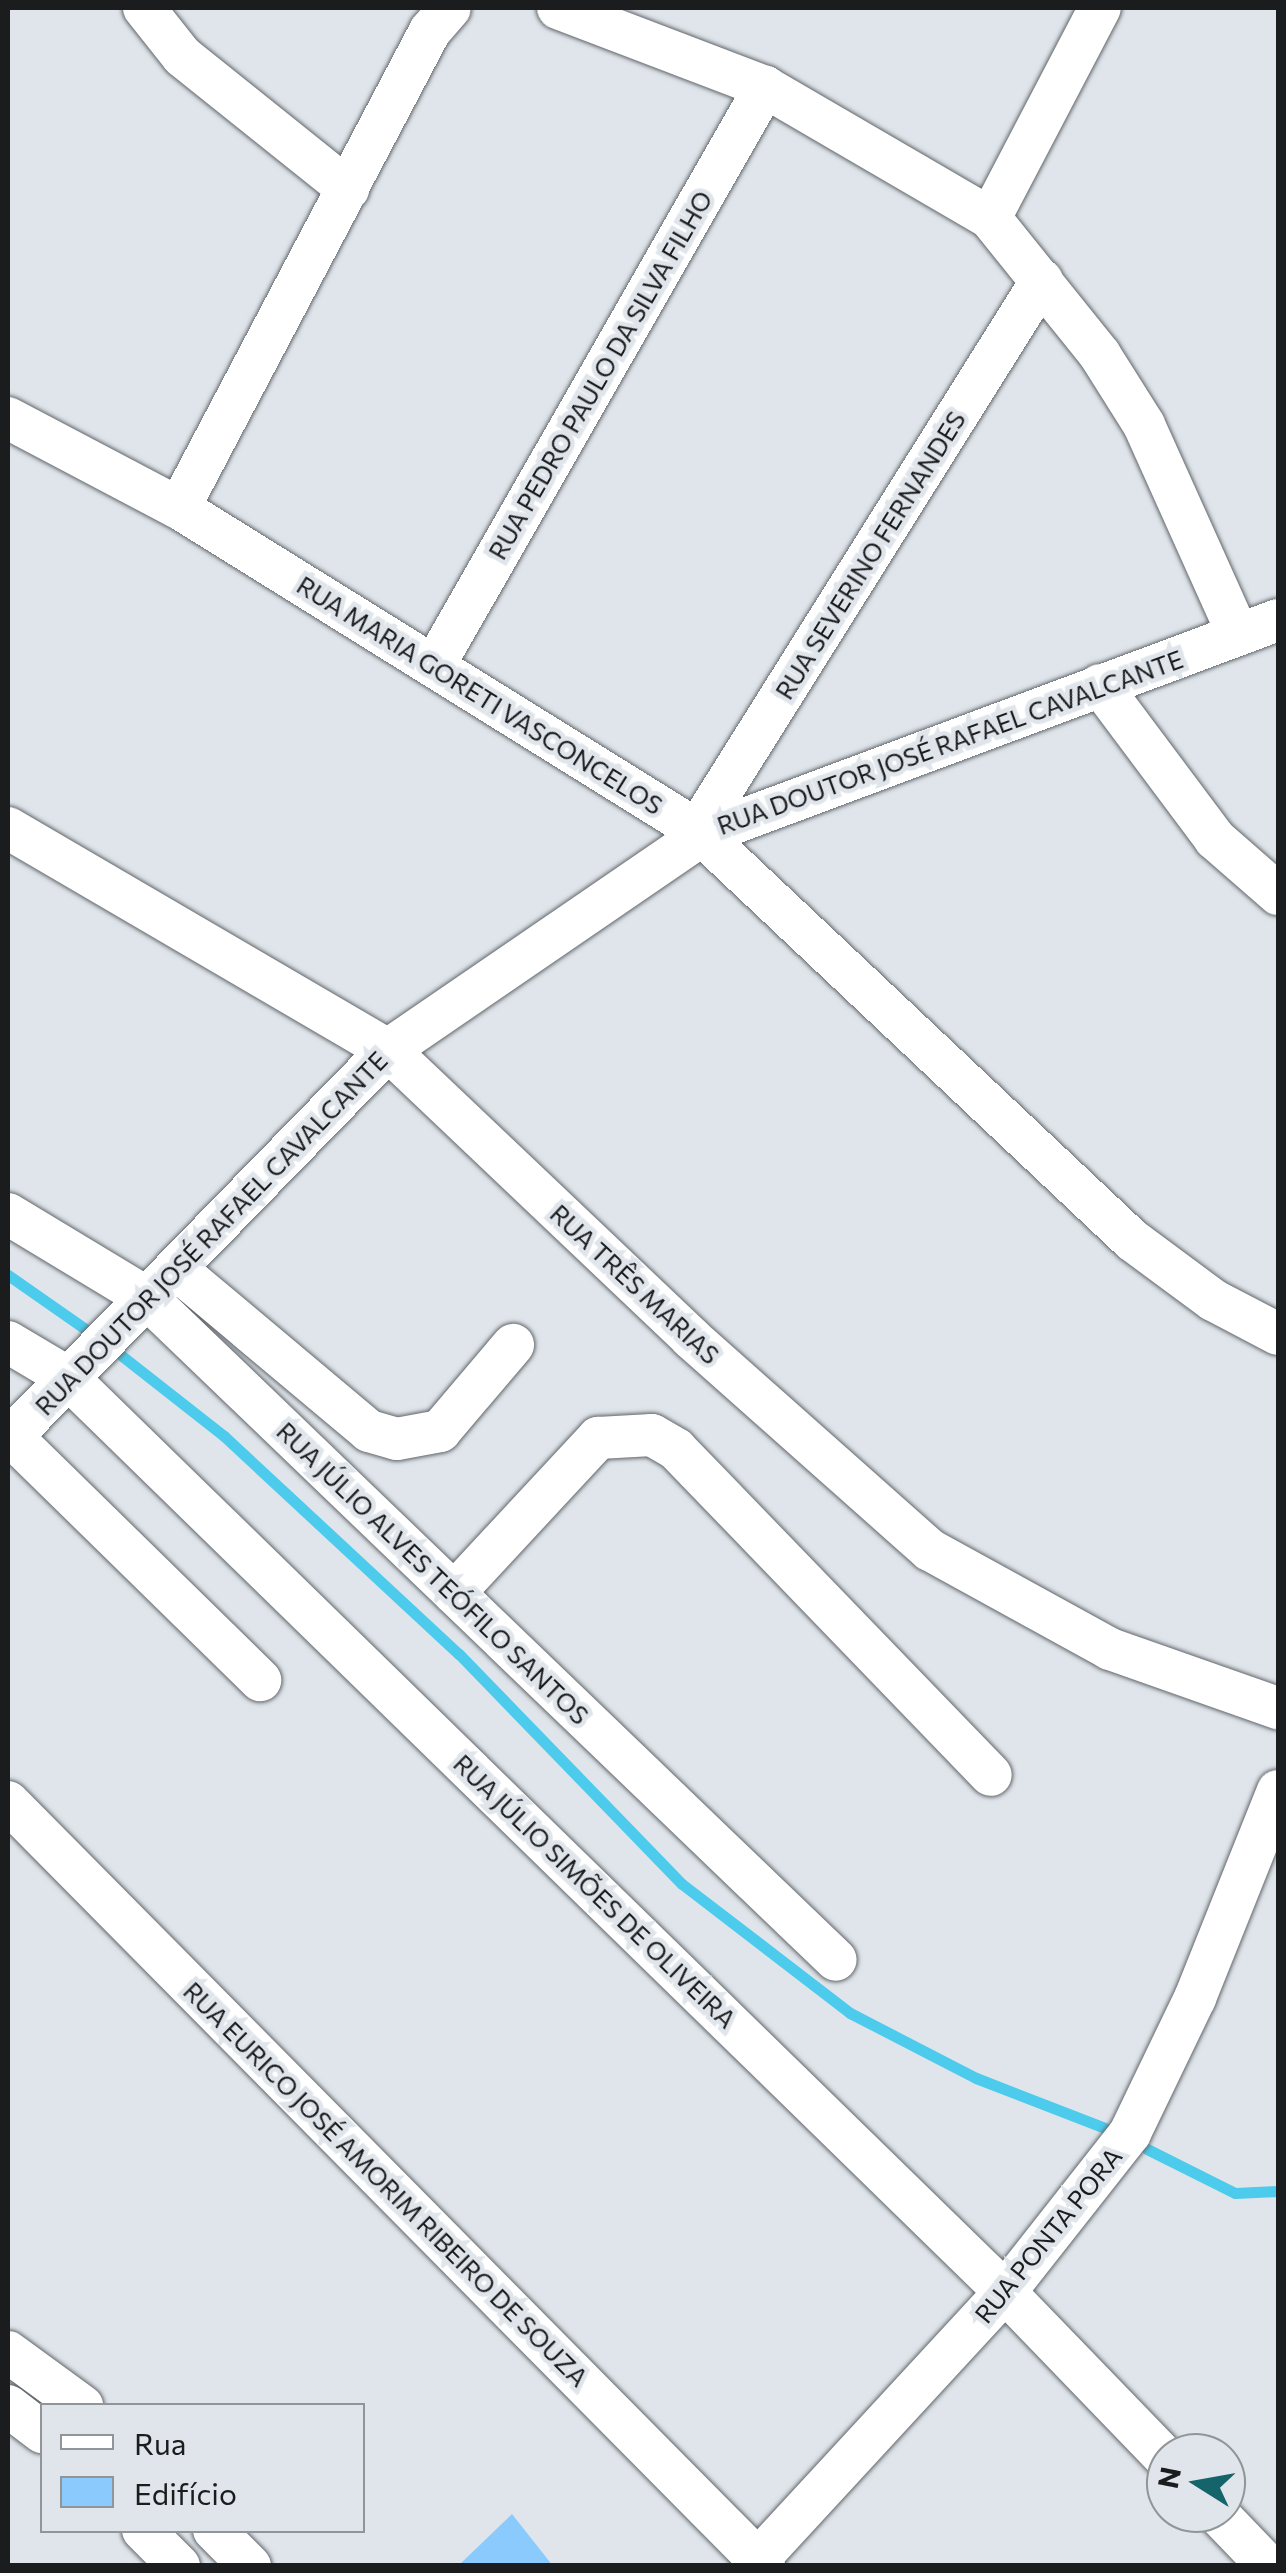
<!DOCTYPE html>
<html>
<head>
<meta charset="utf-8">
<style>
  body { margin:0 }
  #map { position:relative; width:1286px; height:2573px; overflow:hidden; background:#dfe5ea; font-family:Commissioner,sans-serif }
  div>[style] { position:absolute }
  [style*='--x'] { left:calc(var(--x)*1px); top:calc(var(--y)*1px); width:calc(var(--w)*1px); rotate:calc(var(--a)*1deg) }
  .stream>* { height:11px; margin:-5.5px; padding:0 5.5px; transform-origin:5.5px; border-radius:5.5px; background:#4ccbec }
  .building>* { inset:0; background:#8bcafc }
  .roads { filter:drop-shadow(0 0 2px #61666b) drop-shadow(0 0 2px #61666b) }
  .minor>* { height:42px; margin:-21px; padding:0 21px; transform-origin:21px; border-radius:21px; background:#fff }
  span { translate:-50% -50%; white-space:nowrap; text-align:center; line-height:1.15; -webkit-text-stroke:9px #dfe5ea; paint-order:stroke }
  .street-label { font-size:25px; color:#1a1c1e }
  .frame { position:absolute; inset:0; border:10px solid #1a1c1e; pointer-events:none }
  .legend { position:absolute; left:40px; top:2403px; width:325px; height:130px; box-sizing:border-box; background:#dfe5ea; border:2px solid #909598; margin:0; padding:12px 18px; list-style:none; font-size:30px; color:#1a1c1e }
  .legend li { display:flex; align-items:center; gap:20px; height:50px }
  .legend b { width:50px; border:2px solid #909598 }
  .north { position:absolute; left:1146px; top:2433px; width:100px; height:100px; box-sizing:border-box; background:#dfe5ea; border:2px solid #909598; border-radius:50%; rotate:281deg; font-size:28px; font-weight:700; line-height:40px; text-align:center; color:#1a1c1e }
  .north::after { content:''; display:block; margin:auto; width:35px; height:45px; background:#15636b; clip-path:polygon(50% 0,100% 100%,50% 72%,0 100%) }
</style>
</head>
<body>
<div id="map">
  <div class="stream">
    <div style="--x:8;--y:1275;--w:93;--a:34.9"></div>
    <div style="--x:122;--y:1356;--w:130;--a:38.1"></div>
    <div style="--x:224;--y:1436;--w:321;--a:42.9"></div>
    <div style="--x:459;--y:1654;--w:320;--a:45.9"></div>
    <div style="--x:682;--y:1884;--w:212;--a:37.5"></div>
    <div style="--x:850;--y:2013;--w:142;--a:27.3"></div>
    <div style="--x:976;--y:2078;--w:138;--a:21.2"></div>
    <div style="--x:1147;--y:2149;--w:98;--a:26.6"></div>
    <div style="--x:1235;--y:2193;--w:43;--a:-2.7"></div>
  </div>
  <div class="building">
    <div style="clip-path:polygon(512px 2514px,553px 2566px,458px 2566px)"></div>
  </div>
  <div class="roads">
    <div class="minor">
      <div style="--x:144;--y:8;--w:61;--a:51.6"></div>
      <div style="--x:182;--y:56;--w:213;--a:38.7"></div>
      <div style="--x:558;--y:8;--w:222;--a:20.9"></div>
      <div style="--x:765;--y:87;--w:260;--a:30.2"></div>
      <div style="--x:990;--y:218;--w:176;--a:51.2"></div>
      <div style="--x:1100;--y:355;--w:83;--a:57.8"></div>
      <div style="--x:1144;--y:425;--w:229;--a:65.8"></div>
      <div style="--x:990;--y:218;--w:237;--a:-62.4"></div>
      <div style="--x:8;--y:418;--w:193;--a:27.8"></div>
      <div style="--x:179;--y:508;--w:610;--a:31.87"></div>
      <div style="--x:697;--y:830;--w:598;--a:43.31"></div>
      <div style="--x:1132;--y:1240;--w:101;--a:36.5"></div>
      <div style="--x:1213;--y:1300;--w:73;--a:27.6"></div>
      <div style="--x:179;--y:508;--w:539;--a:-62.25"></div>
      <div style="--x:430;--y:31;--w:30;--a:-49"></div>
      <div style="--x:435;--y:664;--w:665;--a:-60.23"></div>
      <div style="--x:1100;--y:685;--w:192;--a:53.2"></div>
      <div style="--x:1215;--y:839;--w:84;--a:41.1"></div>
      <div style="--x:8;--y:828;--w:440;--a:30.3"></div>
      <div style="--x:388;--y:1050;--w:418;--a:43.5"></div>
      <div style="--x:691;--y:1338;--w:319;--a:41.6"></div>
      <div style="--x:930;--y:1550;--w:205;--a:28.8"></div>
      <div style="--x:1110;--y:1649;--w:178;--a:19.4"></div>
      <div style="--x:697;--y:830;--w:649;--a:-57.9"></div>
      <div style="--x:8;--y:1214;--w:162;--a:31.1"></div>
      <div style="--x:147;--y:1298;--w:955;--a:43.86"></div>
      <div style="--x:176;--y:1269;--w:252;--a:40"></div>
      <div style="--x:369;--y:1431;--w:29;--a:16"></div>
      <div style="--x:397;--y:1439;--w:44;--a:-10.5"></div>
      <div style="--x:440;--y:1431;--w:113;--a:-49.7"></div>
      <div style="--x:8;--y:1342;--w:69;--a:30.7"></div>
      <div style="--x:67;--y:1377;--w:1310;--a:44.29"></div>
      <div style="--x:1005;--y:2292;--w:232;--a:46"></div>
      <div style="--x:11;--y:1436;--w:349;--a:44.4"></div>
      <div style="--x:8;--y:1440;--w:545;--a:-45.74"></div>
      <div style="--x:388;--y:1050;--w:381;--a:-34.4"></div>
      <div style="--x:702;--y:835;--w:615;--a:-20.47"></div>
      <div style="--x:454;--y:1593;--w:212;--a:-47.1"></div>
      <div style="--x:598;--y:1438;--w:54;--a:-3.2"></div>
      <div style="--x:652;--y:1435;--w:28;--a:30"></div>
      <div style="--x:676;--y:1449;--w:453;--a:46"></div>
      <div style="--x:8;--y:1802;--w:1075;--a:45.3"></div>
      <div style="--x:8;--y:2352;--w:92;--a:36.1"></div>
      <div style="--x:8;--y:2406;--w:43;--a:37.4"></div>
      <div style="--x:1217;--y:2513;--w:74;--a:46.1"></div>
      <div style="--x:143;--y:2530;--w:51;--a:45"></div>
      <div style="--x:214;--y:2530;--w:51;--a:45"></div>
      <div style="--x:752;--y:2566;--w:373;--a:-47.3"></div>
      <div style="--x:1005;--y:2292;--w:202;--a:-51.8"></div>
      <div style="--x:1130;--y:2133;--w:150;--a:-64.3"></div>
      <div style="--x:1195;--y:1998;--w:223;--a:-68.2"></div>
    </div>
  </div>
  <div class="street-label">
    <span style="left:600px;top:375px;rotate:-60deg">RUA PEDRO PAULO DA SILVA FILHO</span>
    <span style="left:870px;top:555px;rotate:-58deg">RUA SEVERINO FERNANDES</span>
    <span style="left:480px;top:695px;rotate:32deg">RUA MARIA GORETI VASCONCELOS</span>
    <span style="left:950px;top:742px;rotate:-20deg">RUA DOUTOR JOSÉ RAFAEL CAVALCANTE</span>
    <span style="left:211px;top:1233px;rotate:-46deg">RUA DOUTOR JOSÉ RAFAEL CAVALCANTE</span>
    <span style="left:635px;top:1284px;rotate:43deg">RUA TRÊS MARIAS</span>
    <span style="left:433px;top:1573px;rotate:44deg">RUA JÚLIO ALVES TEÓFILO SANTOS</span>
    <span style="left:595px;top:1891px;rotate:44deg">RUA JÚLIO SIMÕES DE OLIVEIRA</span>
    <span style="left:386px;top:2184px;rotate:45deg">RUA EURICO JOSÉ AMORIM RIBEIRO DE SOUZA</span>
    <span style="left:1048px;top:2235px;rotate:-51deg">RUA PONTA PORA</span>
  </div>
  <div class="frame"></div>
  <ul class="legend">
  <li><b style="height:12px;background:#fff"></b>Rua</li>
  <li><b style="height:28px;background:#8bcafc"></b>Edifício</li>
  </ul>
  <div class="north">N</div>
</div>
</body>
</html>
